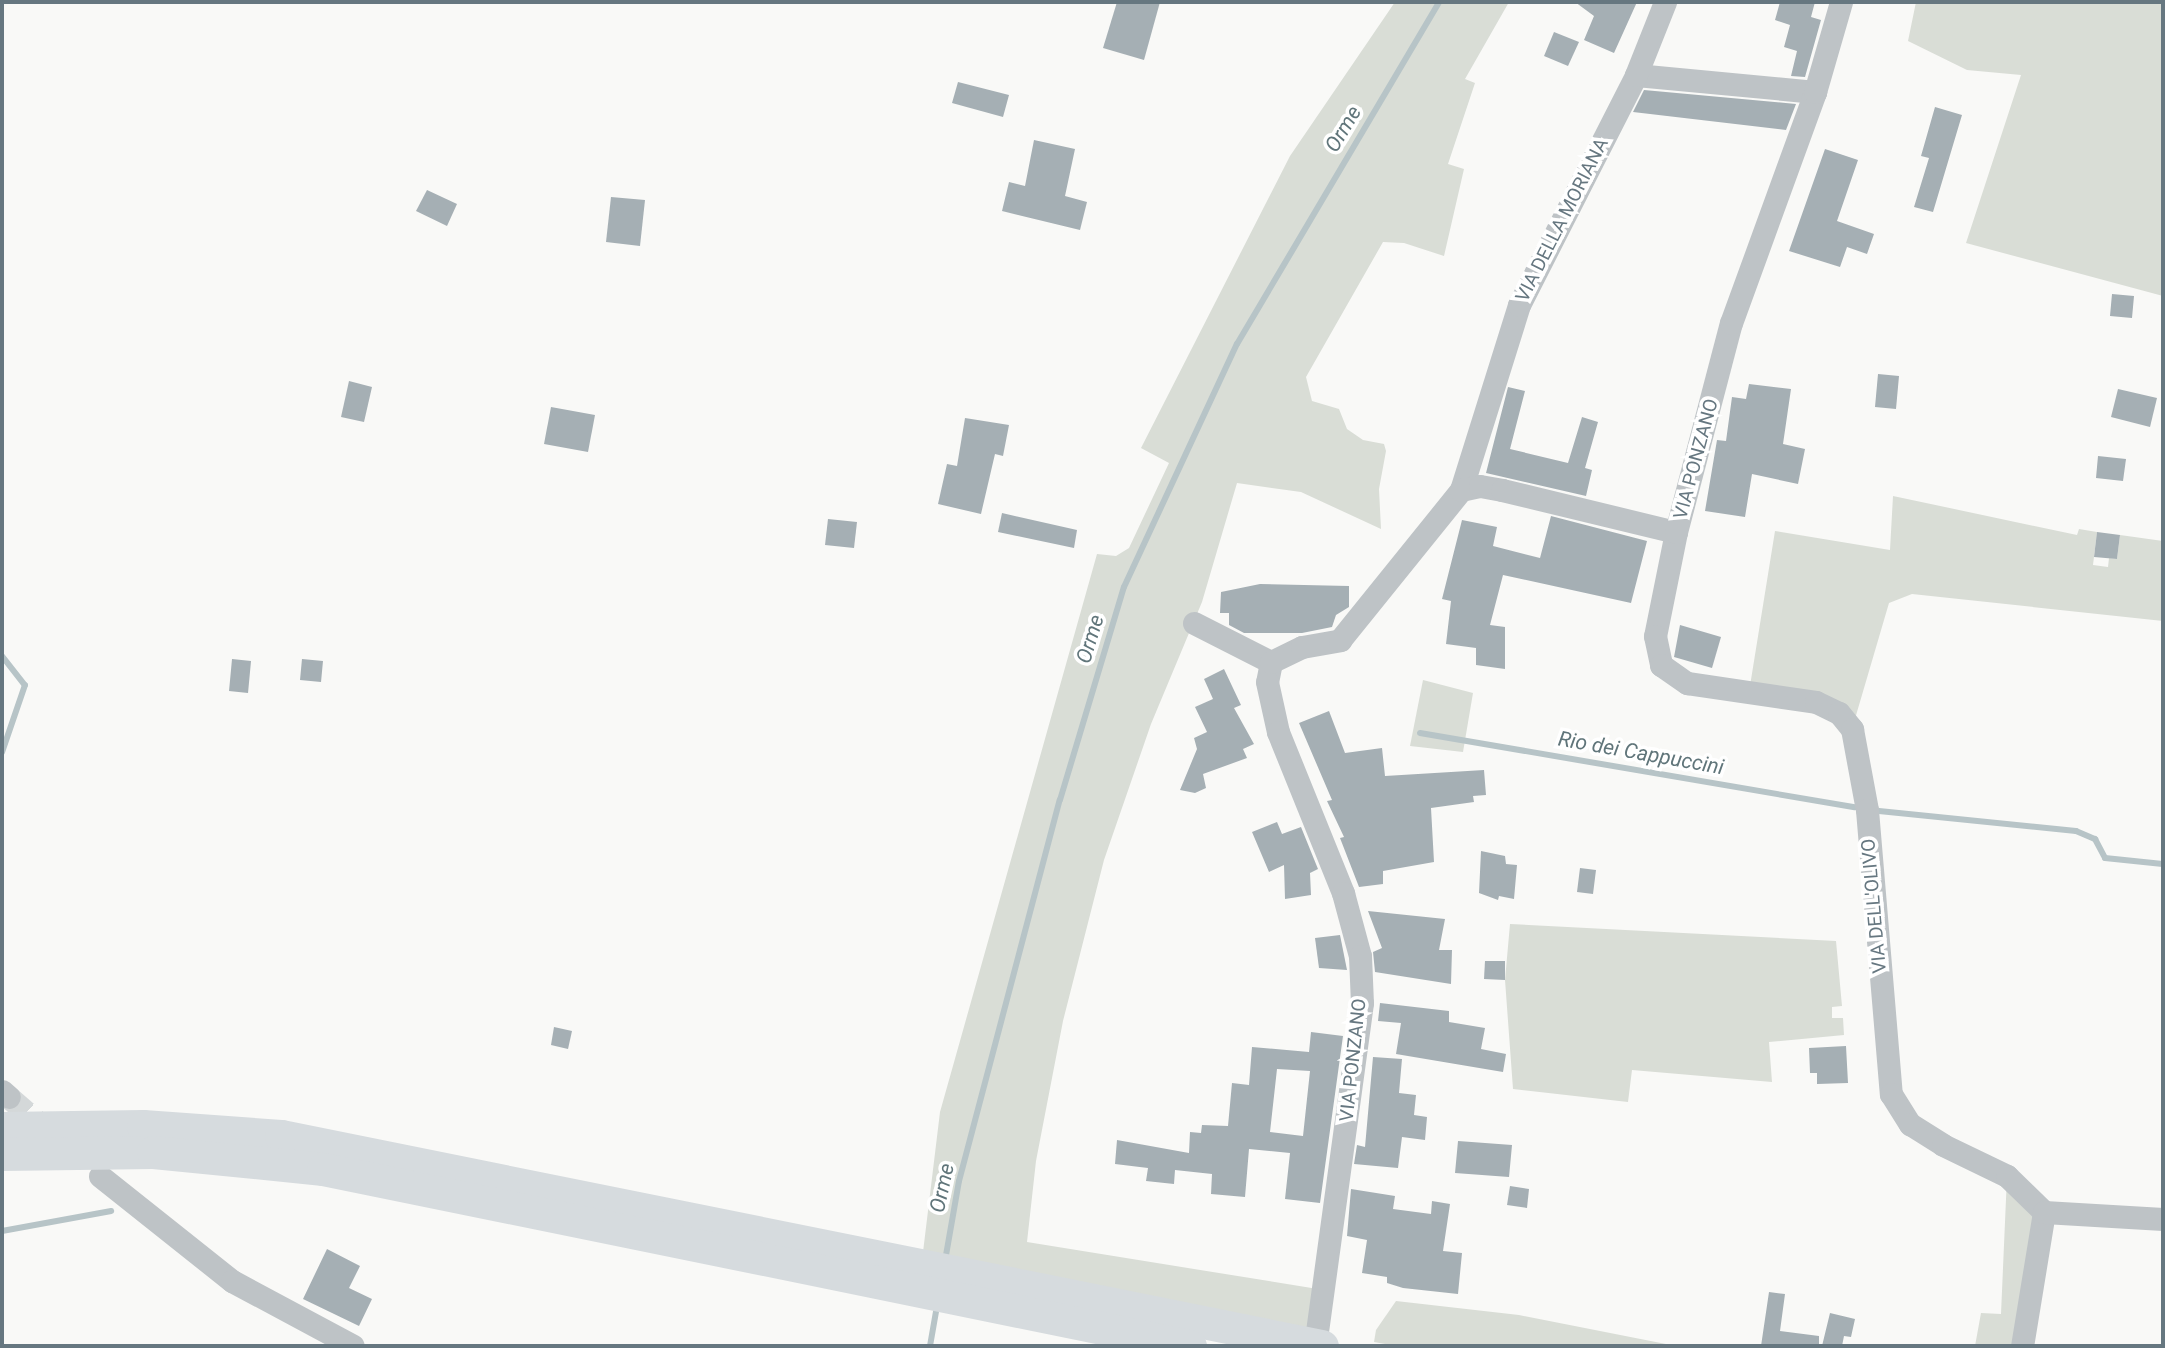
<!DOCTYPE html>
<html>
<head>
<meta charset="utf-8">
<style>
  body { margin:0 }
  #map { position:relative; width:2165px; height:1348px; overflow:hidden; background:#f9f9f7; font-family:Roboto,sans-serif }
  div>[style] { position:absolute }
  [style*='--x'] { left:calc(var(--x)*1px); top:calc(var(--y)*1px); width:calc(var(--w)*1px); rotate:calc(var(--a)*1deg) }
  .green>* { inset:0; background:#d9ddd6 }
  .stream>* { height:6px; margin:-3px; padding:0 3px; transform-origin:3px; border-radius:3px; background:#b7c4c7 }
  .building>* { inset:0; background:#a5afb4 }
  .minor-tunnel>* { height:23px; margin-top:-11.5px; transform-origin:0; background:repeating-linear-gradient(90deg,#d4d8d9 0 23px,transparent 0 34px) }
  .minor>* { height:23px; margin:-11.5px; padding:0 11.5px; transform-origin:11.5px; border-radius:11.5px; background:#bec3c6 }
  .highway>* { height:33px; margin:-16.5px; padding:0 16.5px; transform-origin:16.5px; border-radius:16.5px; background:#d6dbde }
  span { translate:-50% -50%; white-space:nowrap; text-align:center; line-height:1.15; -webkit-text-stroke:7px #fff; paint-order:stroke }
  .street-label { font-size:19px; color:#667780 }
  .water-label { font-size:21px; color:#60757a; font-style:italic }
  .frame { position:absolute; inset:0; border:4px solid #667780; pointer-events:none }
</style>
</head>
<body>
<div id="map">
  <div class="green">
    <div style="clip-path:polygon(1395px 2px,1509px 2px,1465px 79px,1475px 83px,1448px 164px,1464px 169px,1444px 256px,1404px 243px,1383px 242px,1306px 377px,1312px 401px,1339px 409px,1347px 429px,1363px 440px,1384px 444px,1386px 451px,1379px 489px,1381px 529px,1301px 492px,1237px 483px,1202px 602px,1151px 724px,1104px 860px,1063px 1021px,1036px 1161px,1027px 1242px,1324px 1290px,1318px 1331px,923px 1252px,940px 1112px,1097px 554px,1116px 556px,1129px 548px,1169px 463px,1141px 448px,1290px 156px)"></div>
    <div style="clip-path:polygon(1916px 2px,2163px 2px,2163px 296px,1966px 243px,2021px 75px,1967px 70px,1908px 41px)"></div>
    <div style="clip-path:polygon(1893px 496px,2077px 535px,2079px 529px,2097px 532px,2093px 565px,2108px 567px,2109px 558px,2117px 559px,2120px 535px,2163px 541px,2163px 621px,1912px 594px,1889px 603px,1852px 729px,1839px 713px,1749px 692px,1775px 531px,1890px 550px)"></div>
    <div style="clip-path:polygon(1423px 680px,1473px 693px,1463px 752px,1410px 746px)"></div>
    <div style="clip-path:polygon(1510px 924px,1836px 941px,1842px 1006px,1832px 1007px,1832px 1018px,1843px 1018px,1844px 1035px,1769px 1042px,1772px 1082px,1632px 1070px,1628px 1102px,1513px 1089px,1505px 980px)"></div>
    <div style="clip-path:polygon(2007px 1176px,2044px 1212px,2022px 1346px,1975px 1346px,1981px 1313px,2001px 1314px)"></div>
    <div style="clip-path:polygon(1396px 1301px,1519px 1315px,1676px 1346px,1396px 1346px,1374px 1342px,1376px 1330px)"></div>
  </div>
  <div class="stream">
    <div style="--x:2;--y:656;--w:37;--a:52"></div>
    <div style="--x:25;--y:685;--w:71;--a:108.9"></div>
    <div style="--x:1420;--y:733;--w:441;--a:9.7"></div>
    <div style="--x:1879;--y:811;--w:198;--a:5.8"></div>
    <div style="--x:2076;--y:831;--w:21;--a:23"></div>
    <div style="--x:2095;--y:839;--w:21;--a:62"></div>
    <div style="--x:2105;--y:858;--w:58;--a:5.9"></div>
    <div style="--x:2;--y:1231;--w:111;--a:-10.4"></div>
    <div style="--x:945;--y:1261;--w:81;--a:-80.1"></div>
    <div style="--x:959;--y:1181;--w:394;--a:-75.2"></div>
    <div style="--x:1060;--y:800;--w:222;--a:-73.3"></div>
    <div style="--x:1124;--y:587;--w:268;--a:-65.1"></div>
    <div style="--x:1237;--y:344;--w:397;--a:-59.4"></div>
    <div style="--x:930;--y:1346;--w:41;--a:-80.1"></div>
  </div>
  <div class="building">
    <div style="clip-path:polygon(1117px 2px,1160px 2px,1144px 60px,1103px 48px)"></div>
    <div style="clip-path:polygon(1575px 2px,1637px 2px,1614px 53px,1584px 40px,1594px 16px)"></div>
    <div style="clip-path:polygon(1780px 2px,1815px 2px,1811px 17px,1821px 20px,1805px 77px,1791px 76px,1797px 51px,1784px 47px,1790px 25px,1775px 20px)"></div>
    <div style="clip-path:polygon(1554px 32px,1579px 42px,1568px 66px,1544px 56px)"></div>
    <div style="clip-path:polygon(958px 82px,1009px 95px,1003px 117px,952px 103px)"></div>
    <div style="clip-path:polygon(1644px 90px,1796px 104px,1786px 130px,1633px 112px)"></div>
    <div style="clip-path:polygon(1935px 107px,1962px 115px,1933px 212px,1914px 207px,1929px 158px,1921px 156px)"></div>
    <div style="clip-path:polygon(1034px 140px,1075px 149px,1065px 196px,1087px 202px,1080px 230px,1002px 211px,1009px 182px,1025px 186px)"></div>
    <div style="clip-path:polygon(1825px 149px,1858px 160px,1837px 221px,1874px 234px,1867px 254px,1847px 247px,1840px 267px,1789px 251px)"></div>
    <div style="clip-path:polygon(427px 190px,457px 204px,447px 226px,416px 211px)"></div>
    <div style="clip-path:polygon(611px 197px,645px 200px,640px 246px,606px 242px)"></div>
    <div style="clip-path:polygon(2112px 294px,2134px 296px,2132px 318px,2110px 316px)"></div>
    <div style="clip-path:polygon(1878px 374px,1899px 376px,1896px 409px,1875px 407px)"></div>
    <div style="clip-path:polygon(349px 381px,372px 387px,364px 422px,341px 417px)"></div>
    <div style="clip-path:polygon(1749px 384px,1791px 389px,1783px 444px,1805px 449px,1798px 484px,1752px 474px,1745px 517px,1705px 511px,1717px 440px,1726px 441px,1732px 397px,1746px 399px)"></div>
    <div style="clip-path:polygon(1508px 387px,1525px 391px,1510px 449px,1568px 463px,1582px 417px,1598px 422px,1585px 468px,1592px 470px,1586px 496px,1486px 473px)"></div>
    <div style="clip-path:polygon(2118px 389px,2157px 398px,2150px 427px,2111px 417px)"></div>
    <div style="clip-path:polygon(551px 407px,595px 415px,588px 452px,544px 444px)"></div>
    <div style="clip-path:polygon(965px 418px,1009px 425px,1003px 456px,995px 454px,981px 514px,938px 504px,947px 464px,957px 466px)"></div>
    <div style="clip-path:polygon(2098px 456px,2126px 459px,2123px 481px,2096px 478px)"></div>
    <div style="clip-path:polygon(1002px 513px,1077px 530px,1074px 548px,998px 532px)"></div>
    <div style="clip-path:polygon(1551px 516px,1647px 541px,1631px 603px,1503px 575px,1490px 625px,1505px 627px,1505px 669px,1476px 665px,1476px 648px,1446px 644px,1451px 601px,1442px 599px,1462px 520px,1497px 527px,1493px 546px,1540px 558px)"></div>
    <div style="clip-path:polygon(828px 519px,857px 522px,854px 548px,825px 545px)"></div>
    <div style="clip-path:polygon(2097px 532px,2120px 535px,2117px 559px,2094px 557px)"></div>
    <div style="clip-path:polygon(1260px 584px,1349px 586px,1349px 607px,1336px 615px,1332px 627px,1302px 633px,1244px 633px,1229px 625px,1229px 613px,1220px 613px,1221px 592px)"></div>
    <div style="clip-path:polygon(1680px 625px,1721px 637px,1712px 668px,1674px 657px)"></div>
    <div style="clip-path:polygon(232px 659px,251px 661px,248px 693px,229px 691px)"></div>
    <div style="clip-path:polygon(302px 659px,323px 661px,321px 682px,300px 680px)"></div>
    <div style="clip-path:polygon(1224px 669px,1241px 705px,1234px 708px,1254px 744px,1243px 749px,1247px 758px,1203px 774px,1206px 788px,1195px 793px,1180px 790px,1197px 749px,1194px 738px,1207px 732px,1195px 707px,1213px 699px,1204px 679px)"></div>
    <div style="clip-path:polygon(1329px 711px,1345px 753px,1382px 748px,1385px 776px,1484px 770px,1486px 795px,1473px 796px,1474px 802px,1431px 808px,1434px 862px,1383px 871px,1383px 884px,1359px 887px,1340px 838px,1344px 837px,1327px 801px,1332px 800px,1299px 723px)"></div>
    <div style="clip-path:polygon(1277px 822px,1282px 834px,1301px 827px,1318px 869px,1310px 873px,1311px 895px,1285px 899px,1284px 865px,1269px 872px,1252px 832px)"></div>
    <div style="clip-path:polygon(1481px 851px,1505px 856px,1506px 864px,1517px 865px,1514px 899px,1499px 896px,1498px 900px,1479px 893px)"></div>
    <div style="clip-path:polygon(1580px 868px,1596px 870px,1593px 894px,1577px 892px)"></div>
    <div style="clip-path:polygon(1368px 911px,1445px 919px,1439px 950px,1452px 950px,1451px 984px,1375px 972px,1373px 952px,1382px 948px)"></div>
    <div style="clip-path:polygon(1340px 935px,1347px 970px,1319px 968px,1315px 938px)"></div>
    <div style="clip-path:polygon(1485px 961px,1505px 961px,1505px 980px,1484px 979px)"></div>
    <div style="clip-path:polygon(1380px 1003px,1449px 1011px,1449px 1022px,1485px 1028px,1481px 1049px,1506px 1054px,1503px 1072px,1396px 1054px,1401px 1023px,1378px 1021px)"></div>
    <div style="clip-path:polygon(554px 1027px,572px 1031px,568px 1049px,551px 1045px)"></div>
    <div style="clip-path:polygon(evenodd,1311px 1032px,1343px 1036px,1320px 1203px,1285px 1199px,1290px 1153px,1249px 1149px,1245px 1197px,1211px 1194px,1212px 1174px,1175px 1170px,1174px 1184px,1146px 1181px,1148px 1168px,1115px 1164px,1117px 1140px,1189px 1153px,1190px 1132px,1201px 1133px,1202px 1125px,1228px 1126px,1232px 1083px,1249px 1085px,1252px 1047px,1309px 1052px,1311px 1032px,1277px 1069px,1310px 1071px,1303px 1136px,1270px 1132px,1277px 1069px)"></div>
    <div style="clip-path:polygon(1846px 1046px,1848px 1083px,1817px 1084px,1817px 1073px,1810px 1073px,1809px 1048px)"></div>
    <div style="clip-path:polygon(1373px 1057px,1402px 1059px,1399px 1093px,1416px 1095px,1414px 1115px,1427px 1117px,1425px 1140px,1402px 1137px,1398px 1168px,1354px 1164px,1357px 1145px,1365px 1147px)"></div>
    <div style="clip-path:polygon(1458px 1141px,1512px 1145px,1509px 1177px,1455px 1173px)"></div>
    <div style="clip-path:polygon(1510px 1186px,1529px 1189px,1527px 1208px,1507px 1205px)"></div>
    <div style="clip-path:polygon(1351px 1189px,1395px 1196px,1393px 1209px,1431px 1214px,1432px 1201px,1450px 1204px,1443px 1251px,1462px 1253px,1458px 1294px,1403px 1288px,1387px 1283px,1387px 1277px,1362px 1273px,1367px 1240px,1347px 1236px)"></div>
    <div style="clip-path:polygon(327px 1249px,360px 1266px,349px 1288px,372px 1299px,359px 1326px,303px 1299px)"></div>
    <div style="clip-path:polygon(1769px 1292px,1785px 1294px,1780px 1331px,1819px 1336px,1819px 1346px,1761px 1346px)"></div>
    <div style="clip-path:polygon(1830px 1313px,1855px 1319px,1851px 1337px,1844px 1336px,1842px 1346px,1822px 1346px)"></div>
  </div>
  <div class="minor-tunnel">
    <div style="--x:9;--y:1097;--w:50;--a:41"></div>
  </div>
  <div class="minor">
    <div style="--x:1636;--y:75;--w:180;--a:5.4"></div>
    <div style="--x:1461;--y:490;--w:194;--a:-72.6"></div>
    <div style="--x:1519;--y:305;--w:258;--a:-63"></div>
    <div style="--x:1636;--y:75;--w:79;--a:-68.3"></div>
    <div style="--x:1676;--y:532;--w:106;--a:101.4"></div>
    <div style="--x:1655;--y:636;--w:30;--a:78"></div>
    <div style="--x:1661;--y:665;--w:32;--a:35"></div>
    <div style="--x:1687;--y:683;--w:130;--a:8.4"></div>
    <div style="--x:1816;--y:702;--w:25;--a:26"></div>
    <div style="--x:1839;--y:713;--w:21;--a:51"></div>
    <div style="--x:1852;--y:729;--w:82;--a:79.5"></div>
    <div style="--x:1867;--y:810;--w:285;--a:85.2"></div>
    <div style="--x:1891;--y:1094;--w:36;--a:58"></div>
    <div style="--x:1910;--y:1124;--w:39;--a:32"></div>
    <div style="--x:1943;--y:1145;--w:71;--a:25.8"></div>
    <div style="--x:2007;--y:1176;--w:52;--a:44.2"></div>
    <div style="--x:2044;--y:1212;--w:136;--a:99.3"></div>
    <div style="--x:1194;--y:623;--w:86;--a:26.9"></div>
    <div style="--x:1271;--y:662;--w:20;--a:101"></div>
    <div style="--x:1267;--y:682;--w:51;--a:77.6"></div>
    <div style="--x:1278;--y:732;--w:174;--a:68"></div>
    <div style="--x:1343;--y:893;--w:65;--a:74.9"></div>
    <div style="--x:1360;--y:956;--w:47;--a:87.6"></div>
    <div style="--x:1362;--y:1003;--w:346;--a:97.8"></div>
    <div style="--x:1271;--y:662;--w:34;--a:-26"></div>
    <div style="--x:1302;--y:647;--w:39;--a:-10"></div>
    <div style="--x:1340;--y:640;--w:193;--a:-51.1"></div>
    <div style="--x:1461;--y:490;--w:19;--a:-12"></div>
    <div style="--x:1480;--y:486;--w:22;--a:10"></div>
    <div style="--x:1502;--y:490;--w:179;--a:13.6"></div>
    <div style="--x:1676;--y:532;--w:216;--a:-75.3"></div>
    <div style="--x:1731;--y:323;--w:246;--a:-70"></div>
    <div style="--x:1815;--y:92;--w:94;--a:-73.9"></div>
    <div style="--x:2;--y:1091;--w:9;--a:41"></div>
    <div style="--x:100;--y:1176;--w:169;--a:38.5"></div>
    <div style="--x:232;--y:1281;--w:137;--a:28.2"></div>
    <div style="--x:2044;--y:1212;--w:119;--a:3.4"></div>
  </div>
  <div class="highway">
    <div style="--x:2;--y:1128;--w:141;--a:-0.8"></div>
    <div style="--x:143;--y:1126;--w:138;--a:4.1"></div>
    <div style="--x:281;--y:1136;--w:1062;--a:11.41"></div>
    <div style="--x:2;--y:1154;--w:151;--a:-0.8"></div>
    <div style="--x:153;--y:1152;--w:171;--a:5.7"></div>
    <div style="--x:323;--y:1169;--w:885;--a:11.54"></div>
  </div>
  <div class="street-label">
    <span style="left:1562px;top:220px;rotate:-63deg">VIA DELLA MORIANA</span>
    <span style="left:1696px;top:459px;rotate:-75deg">VIA PONZANO</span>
    <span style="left:1874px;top:906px;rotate:-95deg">VIA DELL'OLIVO</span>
    <span style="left:1353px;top:1060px;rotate:-84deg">VIA PONZANO</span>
  </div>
  <div class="water-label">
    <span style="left:1343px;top:129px;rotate:-59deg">Orme</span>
    <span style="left:1090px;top:639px;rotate:-73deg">Orme</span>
    <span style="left:1641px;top:753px;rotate:10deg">Rio dei Cappuccini</span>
    <span style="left:942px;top:1188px;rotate:-78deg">Orme</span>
  </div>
  <div class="frame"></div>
</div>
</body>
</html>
